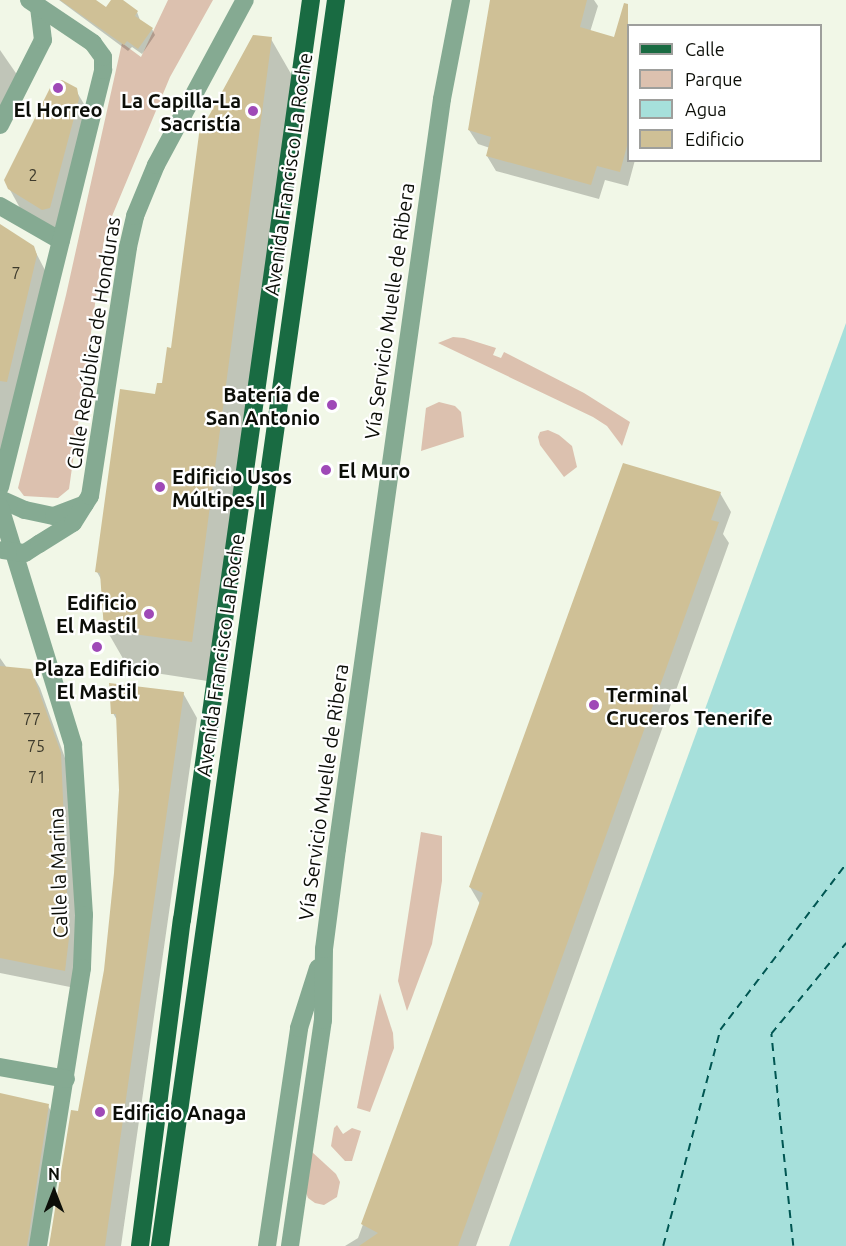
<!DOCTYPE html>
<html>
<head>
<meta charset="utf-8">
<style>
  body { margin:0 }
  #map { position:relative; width:846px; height:1246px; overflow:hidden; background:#f1f7e7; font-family:Ubuntu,sans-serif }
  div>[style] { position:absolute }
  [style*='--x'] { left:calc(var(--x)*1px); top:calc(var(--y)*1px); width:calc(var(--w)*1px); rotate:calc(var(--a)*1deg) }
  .green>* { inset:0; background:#dcc1af }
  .water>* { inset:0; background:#a6e0db }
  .shadow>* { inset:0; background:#0003 }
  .ferry>* { height:1.5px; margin-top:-0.75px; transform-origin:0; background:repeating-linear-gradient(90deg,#005652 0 8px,transparent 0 14px) }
  .building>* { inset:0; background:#cfc096 }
  .minor>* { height:18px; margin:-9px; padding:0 9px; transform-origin:9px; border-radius:9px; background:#85aa92 }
  .major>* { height:18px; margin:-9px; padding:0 9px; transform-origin:9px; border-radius:9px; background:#196b42 }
  .dots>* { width:16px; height:16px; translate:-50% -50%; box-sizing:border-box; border:3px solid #fff; border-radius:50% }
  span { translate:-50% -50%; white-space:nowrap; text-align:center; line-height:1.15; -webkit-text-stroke:4.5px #fff; paint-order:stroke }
  .number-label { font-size:16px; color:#3d3a2c }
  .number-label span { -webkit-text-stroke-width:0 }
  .poi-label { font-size:20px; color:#0c0e08; font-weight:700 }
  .right { translate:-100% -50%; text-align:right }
  .left { translate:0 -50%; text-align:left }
  .street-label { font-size:20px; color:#0c0e08 }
  .legend { position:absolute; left:627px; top:24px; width:195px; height:138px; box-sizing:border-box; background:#fff; border:2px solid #9e9f9c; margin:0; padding:8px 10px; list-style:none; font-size:18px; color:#0c0e08 }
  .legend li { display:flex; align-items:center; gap:12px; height:30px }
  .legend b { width:30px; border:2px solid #9e9f9c }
  .north { position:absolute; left:24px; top:1162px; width:60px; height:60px; -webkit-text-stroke:4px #fff; paint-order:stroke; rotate:0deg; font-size:16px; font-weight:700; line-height:24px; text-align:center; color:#0c0e08 }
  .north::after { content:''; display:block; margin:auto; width:21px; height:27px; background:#0c0e08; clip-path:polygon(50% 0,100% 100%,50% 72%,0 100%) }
</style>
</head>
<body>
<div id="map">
  <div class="green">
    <div style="clip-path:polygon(168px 0,213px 0,170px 77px,105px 233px,69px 489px,58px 498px,24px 496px,18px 488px,66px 295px,122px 43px,141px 57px)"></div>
    <div style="clip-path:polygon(453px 337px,464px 338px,496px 348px,493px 355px,501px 358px,504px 352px,584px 393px,630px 422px,622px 446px,607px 426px,593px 417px,438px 343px)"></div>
    <div style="clip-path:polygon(439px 402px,455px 406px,461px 412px,464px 437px,421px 451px,426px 408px)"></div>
    <div style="clip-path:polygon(548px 430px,559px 435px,572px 446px,577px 467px,564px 477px,540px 445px,538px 437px,540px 432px)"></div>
    <div style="clip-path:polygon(421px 832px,442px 836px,442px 881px,432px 944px,407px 1011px,398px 981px)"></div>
    <div style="clip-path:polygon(380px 993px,393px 1033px,394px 1048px,370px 1112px,357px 1108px)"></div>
    <div style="clip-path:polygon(337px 1125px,343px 1134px,352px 1128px,361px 1131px,352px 1161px,345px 1161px,331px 1146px,334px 1128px)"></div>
    <div style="clip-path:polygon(312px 1152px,336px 1174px,340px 1182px,337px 1197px,324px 1205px,315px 1203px,308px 1198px,305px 1190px)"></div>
  </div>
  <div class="water">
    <div style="clip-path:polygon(846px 323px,846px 1246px,509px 1246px)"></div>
  </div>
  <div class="shadow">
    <div style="clip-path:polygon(59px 0,93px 0,106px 10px,113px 0,121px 0,137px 12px,140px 20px,152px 29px,155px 35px,142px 54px,132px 47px,128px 51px)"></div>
    <div style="clip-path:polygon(492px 0,594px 0,598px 6px,590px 32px,615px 39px,619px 23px,628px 26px,628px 160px,635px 160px,628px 186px,605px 180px,599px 199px,496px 171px,487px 156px,490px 148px,478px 144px,469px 130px)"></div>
    <div style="clip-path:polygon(271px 39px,294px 79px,214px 682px,129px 669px,106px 629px,102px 581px,97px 572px,157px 396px,164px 385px,172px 350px)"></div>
    <div style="clip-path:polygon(0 50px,20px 79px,0 121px)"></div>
    <div style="clip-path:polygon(75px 89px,87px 109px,61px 227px,54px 229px,20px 208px,9px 188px)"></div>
    <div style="clip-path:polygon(0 226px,33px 247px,47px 274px,0 463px)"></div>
    <div style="clip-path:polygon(720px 493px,731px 512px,723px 534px,729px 543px,476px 1246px,345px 1246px,358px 1238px,480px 904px,470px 887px)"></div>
    <div style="clip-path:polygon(0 658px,7px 668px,30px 670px,40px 688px,70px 772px,78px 956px,75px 988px,0 973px)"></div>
    <div style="clip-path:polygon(183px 693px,197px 718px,121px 1246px,49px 1246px,79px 1113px,105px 971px,117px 866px,121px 790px,118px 722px,113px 713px)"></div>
    <div style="clip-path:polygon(0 1095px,48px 1106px,62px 1130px,44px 1246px,0 1246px)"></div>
  </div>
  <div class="ferry">
    <div style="--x:663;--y:1246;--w:223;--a:-75.2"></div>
    <div style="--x:720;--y:1030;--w:208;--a:-52.8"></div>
    <div style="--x:793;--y:1246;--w:213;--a:-95.9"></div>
    <div style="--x:771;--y:1034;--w:118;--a:-50.5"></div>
  </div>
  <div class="building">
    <div style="clip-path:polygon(60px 0,96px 0,106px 7px,111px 0,123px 0,138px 11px,135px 16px,153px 28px,138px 49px,127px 41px,124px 45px)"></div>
    <div style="clip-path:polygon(490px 0,587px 0,580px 27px,614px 37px,624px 3px,628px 4px,628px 142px,620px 172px,597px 166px,591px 185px,486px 156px,491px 137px,468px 130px)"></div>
    <div style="clip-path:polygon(253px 35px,272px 37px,192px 642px,104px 630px,100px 573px,95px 572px,120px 389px,155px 394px,157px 383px,162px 383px,167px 347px,171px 348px,199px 134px)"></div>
    <div style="clip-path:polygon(62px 80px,77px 88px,79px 99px,50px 208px,42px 210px,8px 189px,4px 180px,53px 82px)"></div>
    <div style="clip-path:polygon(0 224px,34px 246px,37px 255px,7px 382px,0 381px)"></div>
    <div style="clip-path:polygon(623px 463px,721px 492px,711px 520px,719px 522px,458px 1246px,359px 1246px,378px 1233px,361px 1224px,483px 893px,469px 887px)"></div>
    <div style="clip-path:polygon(0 666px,31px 669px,61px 753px,69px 938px,65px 971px,0 958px)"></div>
    <div style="clip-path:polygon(109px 683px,184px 692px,105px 1246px,49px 1246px,71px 1110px,78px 1111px,104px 970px,114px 873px,119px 790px,116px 714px,111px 714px)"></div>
    <div style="clip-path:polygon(0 1093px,49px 1104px,27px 1246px,0 1246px)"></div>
  </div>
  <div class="minor">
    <div style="--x:0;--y:125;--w:95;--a:-63.2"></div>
    <div style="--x:43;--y:40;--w:33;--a:-97"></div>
    <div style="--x:0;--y:206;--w:70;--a:29.8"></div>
    <div style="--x:0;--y:487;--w:430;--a:-76.1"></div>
    <div style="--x:103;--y:70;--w:13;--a:-90"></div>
    <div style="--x:103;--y:57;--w:17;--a:-126"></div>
    <div style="--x:93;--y:43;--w:77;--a:-146.1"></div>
    <div style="--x:0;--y:499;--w:27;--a:24"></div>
    <div style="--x:25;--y:510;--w:30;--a:12"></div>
    <div style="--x:54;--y:516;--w:33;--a:-21"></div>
    <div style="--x:0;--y:507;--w:249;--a:72.9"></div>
    <div style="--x:73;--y:745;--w:170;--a:86.3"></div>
    <div style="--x:84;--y:915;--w:53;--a:92.2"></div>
    <div style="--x:82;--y:968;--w:281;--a:99"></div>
    <div style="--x:3;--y:550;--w:22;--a:8"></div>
    <div style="--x:25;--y:553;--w:17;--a:-33"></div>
    <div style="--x:39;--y:544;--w:40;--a:-32"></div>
    <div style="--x:73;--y:523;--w:32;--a:-58"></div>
    <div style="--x:90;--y:496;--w:252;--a:-81.3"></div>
    <div style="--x:128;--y:247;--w:32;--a:-77"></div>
    <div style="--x:135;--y:216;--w:55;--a:-67.6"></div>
    <div style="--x:156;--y:165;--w:187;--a:-61.7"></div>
    <div style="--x:0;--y:1067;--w:67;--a:10.3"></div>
    <div style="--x:267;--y:1246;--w:220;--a:-81.6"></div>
    <div style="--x:299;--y:1028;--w:63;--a:-72.4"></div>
    <div style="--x:290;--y:1246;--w:228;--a:-81.7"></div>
    <div style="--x:323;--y:1020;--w:71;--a:-89.2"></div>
    <div style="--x:324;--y:949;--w:101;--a:-82.6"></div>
    <div style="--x:337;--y:849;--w:757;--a:-82.03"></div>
    <div style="--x:442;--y:99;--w:101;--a:-79.1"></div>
  </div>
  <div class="major">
    <div style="--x:140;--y:1246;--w:329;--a:-82.7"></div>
    <div style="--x:182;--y:920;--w:929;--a:-82.02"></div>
    <div style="--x:160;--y:1246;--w:1258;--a:-81.96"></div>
  </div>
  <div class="dots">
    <div style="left:58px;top:88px;background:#9f49b7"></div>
    <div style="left:253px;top:111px;background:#9f49b7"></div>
    <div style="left:332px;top:405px;background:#9f49b7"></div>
    <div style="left:326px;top:470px;background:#9f49b7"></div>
    <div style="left:160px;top:487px;background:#9f49b7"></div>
    <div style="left:149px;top:614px;background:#9f49b7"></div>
    <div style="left:97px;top:647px;background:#9f49b7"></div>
    <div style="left:594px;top:705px;background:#9f49b7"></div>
    <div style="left:100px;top:1112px;background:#9f49b7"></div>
  </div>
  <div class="number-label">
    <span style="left:33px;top:175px">2</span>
    <span style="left:16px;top:273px">7</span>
    <span style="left:32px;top:719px">77</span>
    <span style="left:36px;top:746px">75</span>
    <span style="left:37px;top:777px">71</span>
  </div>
  <div class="poi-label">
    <span class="right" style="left:241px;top:112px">La Capilla-La<br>Sacristía</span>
    <span style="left:58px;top:109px">El Horreo</span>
    <span class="right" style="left:320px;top:406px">Batería de<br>San Antonio</span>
    <span class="left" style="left:338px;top:470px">El Muro</span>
    <span class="left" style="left:172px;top:488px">Edificio Usos<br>Múltipes I</span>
    <span class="right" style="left:137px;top:614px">Edificio<br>El Mastil</span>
    <span style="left:97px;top:680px">Plaza Edificio<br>El Mastil</span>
    <span class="left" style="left:606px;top:706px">Terminal<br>Cruceros Tenerife</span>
    <span class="left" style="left:112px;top:1112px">Edificio Anaga</span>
  </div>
  <div class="street-label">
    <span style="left:288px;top:174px;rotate:-82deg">Avenida Francisco La Roche</span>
    <span style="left:389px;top:311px;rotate:-82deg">Vía Servicio Muelle de Ribera</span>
    <span style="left:93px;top:343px;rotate:-81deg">Calle República de Honduras</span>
    <span style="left:220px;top:655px;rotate:-82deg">Avenida Francisco La Roche</span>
    <span style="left:323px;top:792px;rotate:-82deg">Vía Servicio Muelle de Ribera</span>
    <span style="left:58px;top:873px;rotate:-92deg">Calle la Marina</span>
  </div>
  <ul class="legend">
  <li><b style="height:8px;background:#196b42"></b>Calle</li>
  <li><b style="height:16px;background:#dcc1af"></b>Parque</li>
  <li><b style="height:16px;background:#a6e0db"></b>Agua</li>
  <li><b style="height:16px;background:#cfc096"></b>Edificio</li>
  </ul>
  <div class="north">N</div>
</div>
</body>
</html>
